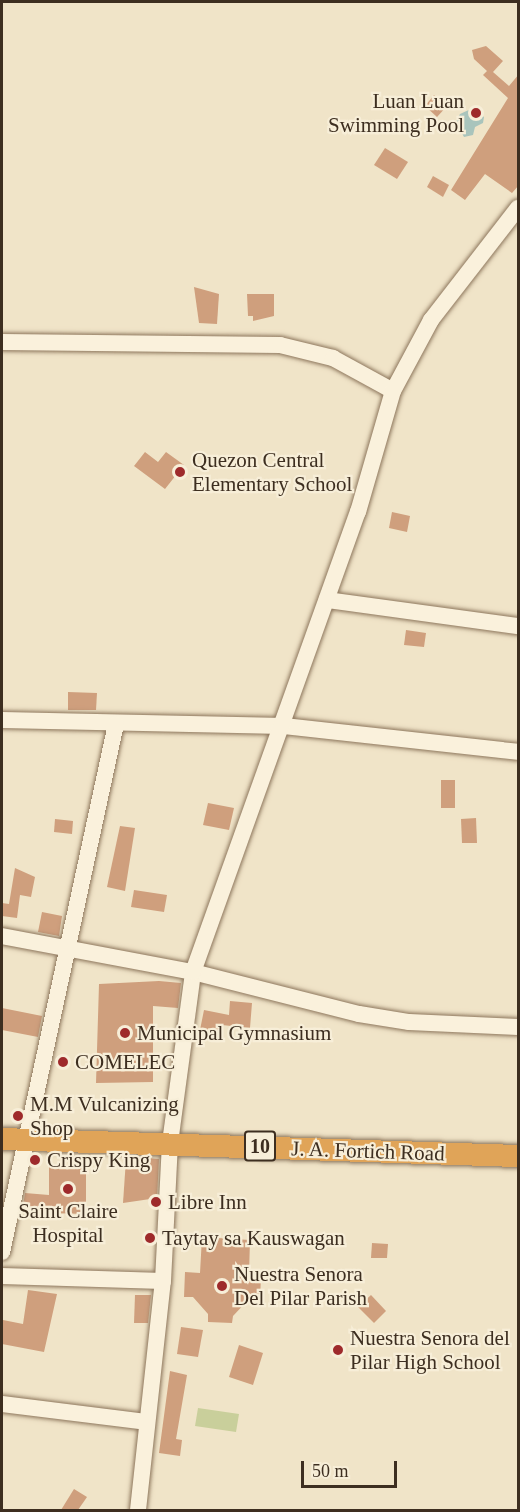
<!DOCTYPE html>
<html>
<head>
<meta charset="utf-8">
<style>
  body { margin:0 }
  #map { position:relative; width:520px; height:1512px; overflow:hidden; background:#f0e4c8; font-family:"Times New Roman",serif }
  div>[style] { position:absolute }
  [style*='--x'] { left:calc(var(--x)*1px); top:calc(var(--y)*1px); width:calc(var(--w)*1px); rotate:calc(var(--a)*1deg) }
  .green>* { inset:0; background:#c9cf9b }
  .water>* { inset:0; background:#a9c4bc }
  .building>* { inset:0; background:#cf9f7d }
  .roads { filter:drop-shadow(0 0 2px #8d765c) drop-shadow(0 0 2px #8d765c) }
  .minor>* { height:16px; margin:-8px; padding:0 8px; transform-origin:8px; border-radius:8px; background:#faf1dc }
  .highway>* { height:22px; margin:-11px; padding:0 11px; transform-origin:11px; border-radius:11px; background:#e0a458 }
  .dots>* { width:16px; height:16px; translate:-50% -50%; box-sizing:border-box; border:3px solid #f7eed8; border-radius:50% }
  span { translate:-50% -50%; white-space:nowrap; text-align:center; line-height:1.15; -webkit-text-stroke:4.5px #f7eed8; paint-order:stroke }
  .shield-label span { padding:2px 4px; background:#f7eed8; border:2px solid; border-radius:4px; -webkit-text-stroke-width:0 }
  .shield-label { font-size:20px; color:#3d2e20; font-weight:700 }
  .poi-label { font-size:21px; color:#3d2e20 }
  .right { translate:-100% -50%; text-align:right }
  .left { translate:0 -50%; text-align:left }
  .street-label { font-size:21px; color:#3d2e20 }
  .frame { position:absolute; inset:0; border:3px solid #3d2e20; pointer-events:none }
  .scale { position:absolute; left:301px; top:1461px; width:96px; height:27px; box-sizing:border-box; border:3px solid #3d2e20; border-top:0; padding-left:8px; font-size:18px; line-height:21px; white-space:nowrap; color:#3d2e20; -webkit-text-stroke:4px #f7eed8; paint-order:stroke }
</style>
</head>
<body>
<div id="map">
  <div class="green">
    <div style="clip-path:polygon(198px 1408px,239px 1414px,236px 1432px,195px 1426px)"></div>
  </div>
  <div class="water">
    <div style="clip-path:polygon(473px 108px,484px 117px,483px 123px,475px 127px,473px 135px,464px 137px,456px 122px,460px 114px)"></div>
  </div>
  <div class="building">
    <div style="clip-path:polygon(486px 46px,503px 61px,493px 72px,509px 86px,519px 74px,519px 185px,512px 193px,485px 174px,465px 200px,451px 190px,508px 98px,483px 75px,487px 71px,474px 59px,472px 50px)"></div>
    <div style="clip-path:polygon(434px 95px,447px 106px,437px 117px,425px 106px)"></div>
    <div style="clip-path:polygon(385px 148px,408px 162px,397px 179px,374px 165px)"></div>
    <div style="clip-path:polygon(433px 176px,449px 185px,443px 197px,427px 187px)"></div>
    <div style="clip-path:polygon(194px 287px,219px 294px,217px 324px,199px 323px)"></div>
    <div style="clip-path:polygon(247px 294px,274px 294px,274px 316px,253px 321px,253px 316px,248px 316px)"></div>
    <div style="clip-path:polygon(145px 452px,158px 462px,166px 452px,184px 465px,165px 489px,134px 466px)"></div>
    <div style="clip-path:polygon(392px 512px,410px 516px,407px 532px,389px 528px)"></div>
    <div style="clip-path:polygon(406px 630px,426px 633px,424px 647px,404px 645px)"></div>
    <div style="clip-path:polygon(68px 692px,97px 693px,96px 710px,68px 710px)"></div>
    <div style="clip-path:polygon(441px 780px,455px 780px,455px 808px,441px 808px)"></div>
    <div style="clip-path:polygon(208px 803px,234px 808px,229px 830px,203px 825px)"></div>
    <div style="clip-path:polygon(476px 818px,477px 843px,462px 843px,461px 819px)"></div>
    <div style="clip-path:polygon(55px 819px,73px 821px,72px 834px,54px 832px)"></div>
    <div style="clip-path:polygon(120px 826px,135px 828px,125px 891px,107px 887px)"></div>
    <div style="clip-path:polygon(15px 868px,35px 877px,31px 897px,20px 895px,17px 918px,2px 916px,2px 903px,9px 904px)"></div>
    <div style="clip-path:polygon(134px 890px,167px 895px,164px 912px,131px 907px)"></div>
    <div style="clip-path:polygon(42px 912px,62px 916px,59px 936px,38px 932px)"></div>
    <div style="clip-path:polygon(159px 981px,181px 983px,178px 1008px,153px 1006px,153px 1082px,96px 1083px,99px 984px)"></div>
    <div style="clip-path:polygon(230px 1001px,252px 1003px,250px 1028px,222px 1025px,220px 1034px,200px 1030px,204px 1010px,229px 1015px)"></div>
    <div style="clip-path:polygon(2px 1008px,42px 1016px,38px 1037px,2px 1030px)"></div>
    <div style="clip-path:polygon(146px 1158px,159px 1159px,157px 1198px,123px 1203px,126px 1159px)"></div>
    <div style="clip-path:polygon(49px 1164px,86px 1165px,86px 1214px,49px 1213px,49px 1208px,23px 1206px,25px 1193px,49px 1195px)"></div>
    <div style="clip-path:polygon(202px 1237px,250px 1240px,249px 1275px,261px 1276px,260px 1300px,248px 1300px,233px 1316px,232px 1323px,208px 1322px,208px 1314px,193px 1297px,184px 1297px,185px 1272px,200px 1273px)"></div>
    <div style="clip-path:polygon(372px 1243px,388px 1244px,387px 1258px,371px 1258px)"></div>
    <div style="clip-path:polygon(28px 1290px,57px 1294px,44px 1352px,2px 1344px,3px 1320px,23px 1324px)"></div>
    <div style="clip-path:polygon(135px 1295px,151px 1295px,148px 1323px,134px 1323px)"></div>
    <div style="clip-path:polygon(371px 1295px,386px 1311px,374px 1323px,358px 1307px)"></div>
    <div style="clip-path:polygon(181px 1327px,203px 1330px,198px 1357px,177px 1354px)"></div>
    <div style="clip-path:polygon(239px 1345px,263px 1353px,253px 1385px,229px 1377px)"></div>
    <div style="clip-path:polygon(170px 1371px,187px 1375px,176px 1439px,182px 1440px,180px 1456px,159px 1453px)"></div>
    <div style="clip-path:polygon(74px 1489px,87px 1497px,78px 1510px,61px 1510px)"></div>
  </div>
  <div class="roads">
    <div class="minor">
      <div style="--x:2;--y:342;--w:278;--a:0.6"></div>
      <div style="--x:280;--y:345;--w:55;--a:13.8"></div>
      <div style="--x:333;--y:358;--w:68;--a:28.8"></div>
      <div style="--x:327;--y:600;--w:193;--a:7.8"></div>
      <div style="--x:2;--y:720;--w:282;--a:1.2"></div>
      <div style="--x:284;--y:726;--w:235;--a:6.3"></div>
      <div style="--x:2;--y:936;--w:194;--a:10.7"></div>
      <div style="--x:193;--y:972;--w:171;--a:14.2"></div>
      <div style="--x:359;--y:1014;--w:51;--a:9.1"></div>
      <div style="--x:409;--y:1022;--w:109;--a:2.6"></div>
      <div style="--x:2;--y:1252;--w:540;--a:-77.82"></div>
      <div style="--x:2;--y:1276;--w:161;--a:1.8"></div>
      <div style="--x:2;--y:1404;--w:145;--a:7.1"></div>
      <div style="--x:138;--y:1510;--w:230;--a:-83.8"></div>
      <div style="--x:163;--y:1281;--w:138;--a:-87.1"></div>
      <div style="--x:170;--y:1143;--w:173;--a:-82.3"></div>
      <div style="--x:193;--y:972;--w:489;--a:-70.3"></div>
      <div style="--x:358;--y:512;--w:126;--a:-73.9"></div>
      <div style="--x:393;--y:391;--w:81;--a:-61.8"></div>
      <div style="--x:431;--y:320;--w:142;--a:-52.2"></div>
    </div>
    <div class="highway">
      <div style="--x:2;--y:1139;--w:516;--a:1.89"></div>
    </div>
  </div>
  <div class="dots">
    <div style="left:476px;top:113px;background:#9e2a2b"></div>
    <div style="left:180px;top:472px;background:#9e2a2b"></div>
    <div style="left:125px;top:1033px;background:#9e2a2b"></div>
    <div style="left:63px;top:1062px;background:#9e2a2b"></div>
    <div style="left:18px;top:1116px;background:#9e2a2b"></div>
    <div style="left:35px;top:1160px;background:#9e2a2b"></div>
    <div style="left:68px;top:1189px;background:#9e2a2b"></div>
    <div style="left:156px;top:1202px;background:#9e2a2b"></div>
    <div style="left:150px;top:1238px;background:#9e2a2b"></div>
    <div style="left:222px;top:1286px;background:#9e2a2b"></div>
    <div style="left:338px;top:1350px;background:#9e2a2b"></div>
  </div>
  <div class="shield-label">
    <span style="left:260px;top:1146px">10</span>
  </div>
  <div class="poi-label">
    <span class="right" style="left:464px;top:113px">Luan Luan<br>Swimming Pool</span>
    <span class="left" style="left:192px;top:472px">Quezon Central<br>Elementary School</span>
    <span class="left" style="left:137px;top:1033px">Municipal Gymnasium</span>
    <span class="left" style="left:75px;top:1062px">COMELEC</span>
    <span class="left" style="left:30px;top:1116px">M.M Vulcanizing<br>Shop</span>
    <span class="left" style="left:47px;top:1160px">Crispy King</span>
    <span class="left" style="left:168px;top:1202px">Libre Inn</span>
    <span style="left:68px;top:1223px">Saint Claire<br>Hospital</span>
    <span class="left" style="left:162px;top:1238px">Taytay sa Kauswagan</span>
    <span class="left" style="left:234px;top:1286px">Nuestra Senora<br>Del Pilar Parish</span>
    <span class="left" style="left:350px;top:1350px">Nuestra Senora del<br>Pilar High School</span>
  </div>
  <div class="street-label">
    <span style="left:368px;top:1151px;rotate:2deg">J. A. Fortich Road</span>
  </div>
  <div class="frame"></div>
  <div class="scale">50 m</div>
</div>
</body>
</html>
